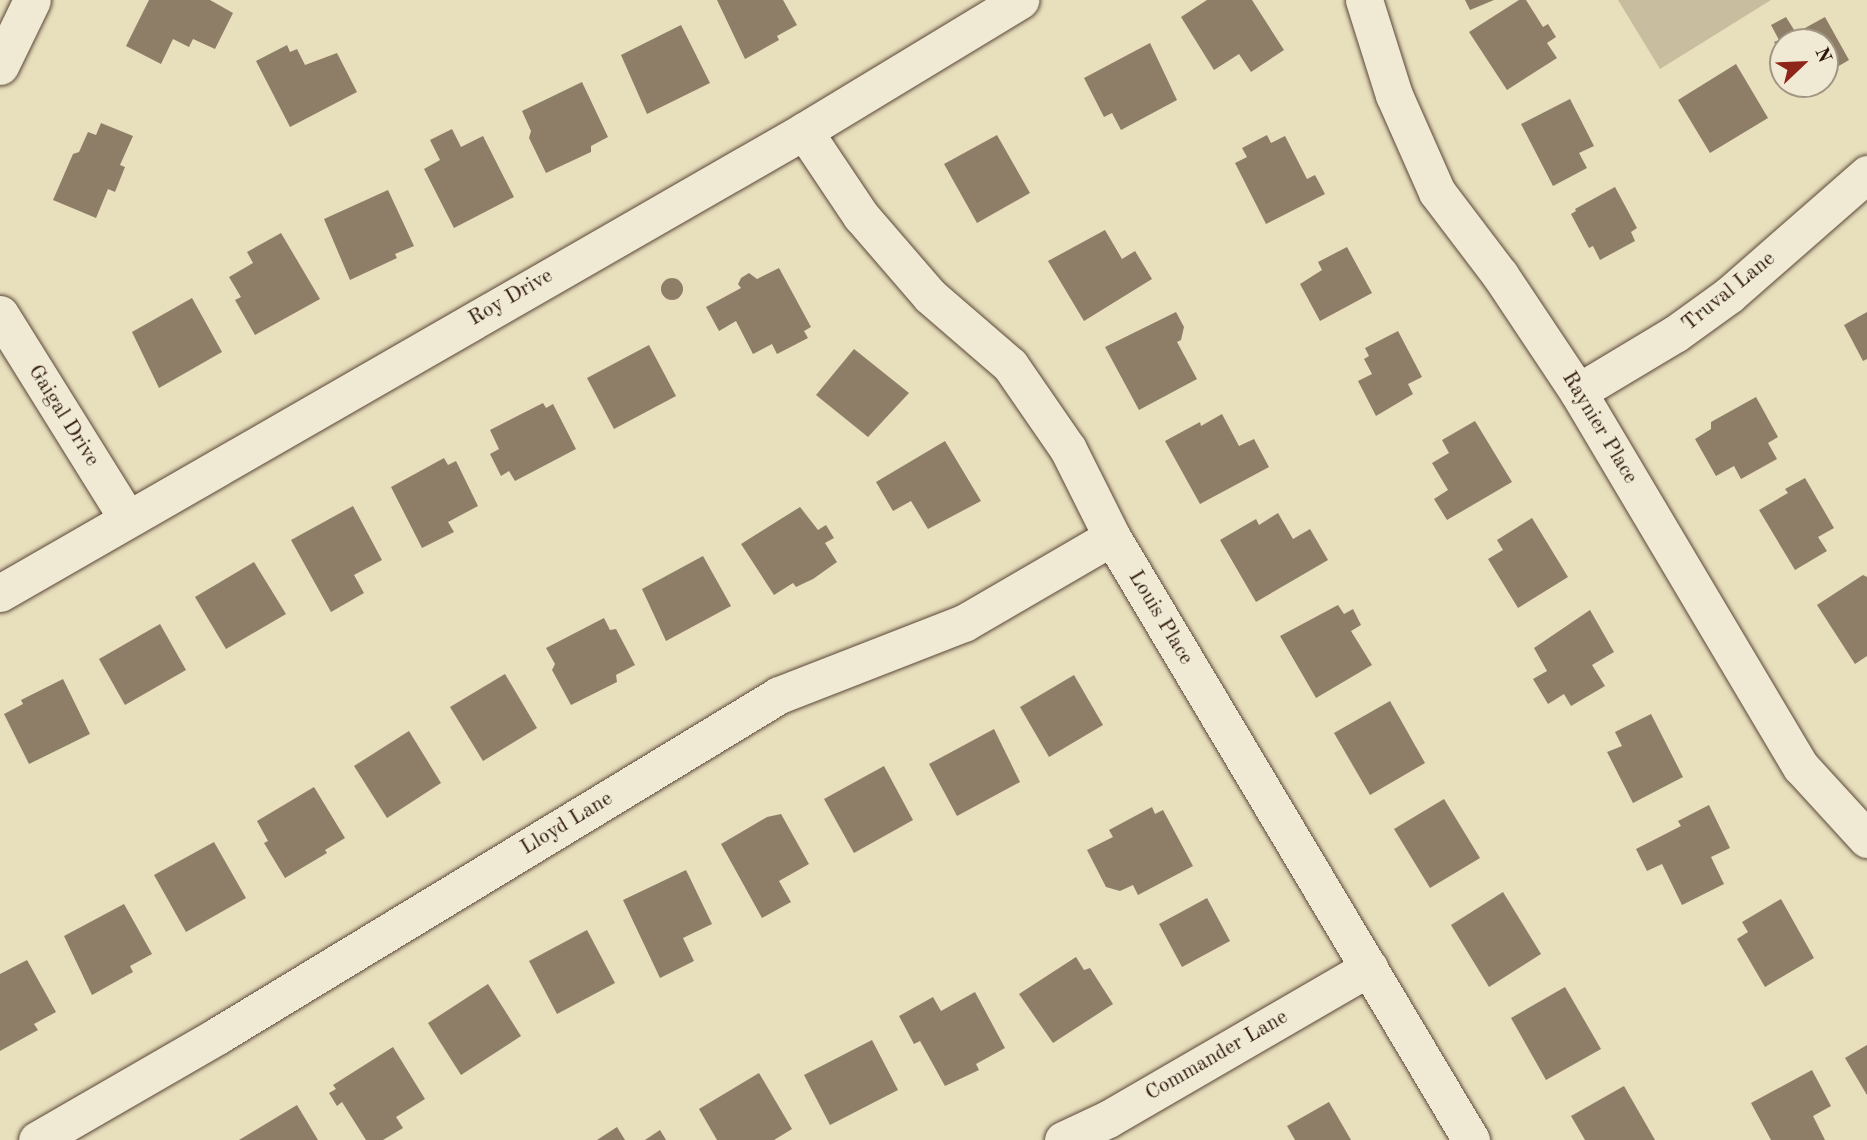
<!DOCTYPE html>
<html>
<head>
<meta charset="utf-8">
<style>
  body { margin:0 }
  #map { position:relative; width:1867px; height:1140px; overflow:hidden; background:#e8dfbd; font-family:"Old Standard TT",serif }
  div>[style] { position:absolute }
  [style*='--x'] { left:calc(var(--x)*1px); top:calc(var(--y)*1px); width:calc(var(--w)*1px); rotate:calc(var(--a)*1deg) }
  .green>* { inset:0; background:#c8bd9f }
  .building>* { inset:0; background:#8e7e68 }
  .round { border-radius:50% }
  .roads { filter:drop-shadow(0 0 2px #5b4838) drop-shadow(0 0 2px #5b4838) }
  .minor>* { height:37px; margin:-18.5px; padding:0 18.5px; transform-origin:18.5px; border-radius:18.5px; background:#f0ead4 }
  span { translate:-50% -50%; white-space:nowrap; text-align:center; line-height:1.15; -webkit-text-stroke:5px #f0ead4; paint-order:stroke }
  .street-label { font-size:21px; color:#2c150b }
  .north { position:absolute; left:1769px; top:28px; width:70px; height:70px; box-sizing:border-box; background:#f0ead4; border:2px solid #a29584; border-radius:50%; rotate:67deg; font-size:19px; font-weight:700; line-height:28px; text-align:center; color:#2c150b }
  .north::after { content:''; display:block; margin:auto; width:24px; height:32px; background:#8f2418; clip-path:polygon(50% 0,100% 100%,50% 72%,0 100%) }
</style>
</head>
<body>
<div id="map">
  <div class="green">
    <div style="clip-path:polygon(1618px 0,1771px 0,1660px 69px)"></div>
  </div>
  <div class="building">
    <div style="clip-path:polygon(149px 0,210px 0,233px 13px,215px 49px,193px 39px,189px 47px,173px 39px,161px 64px,126px 46px)"></div>
    <div style="clip-path:polygon(717px 0,783px 0,797px 25px,777px 36px,779px 40px,745px 59px)"></div>
    <div style="clip-path:polygon(1207px 0,1252px 0,1284px 50px,1251px 72px,1239px 54px,1214px 70px,1181px 17px)"></div>
    <div style="clip-path:polygon(1465px 0,1494px 0,1470px 10px)"></div>
    <div style="clip-path:polygon(1519px 0,1526px 0,1543px 27px,1548px 24px,1556px 37px,1547px 43px,1557px 58px,1507px 90px,1469px 32px)"></div>
    <div style="clip-path:polygon(1786px 17px,1796px 33px,1825px 17px,1849px 60px,1825px 74px,1825px 42px,1783px 42px,1783px 58px,1774px 42px,1779px 40px,1771px 25px)"></div>
    <div style="clip-path:polygon(681px 25px,710px 83px,647px 114px,621px 55px)"></div>
    <div style="clip-path:polygon(1150px 43px,1177px 100px,1121px 130px,1112px 113px,1104px 117px,1084px 78px)"></div>
    <div style="clip-path:polygon(287px 45px,290px 52px,297px 49px,305px 65px,337px 53px,357px 92px,290px 127px,256px 61px)"></div>
    <div style="clip-path:polygon(1736px 64px,1768px 118px,1710px 153px,1678px 100px)"></div>
    <div style="clip-path:polygon(582px 82px,608px 137px,591px 146px,591px 152px,546px 173px,529px 138px,531px 131px,522px 111px)"></div>
    <div style="clip-path:polygon(1570px 99px,1594px 146px,1579px 153px,1587px 168px,1553px 186px,1521px 124px)"></div>
    <div style="clip-path:polygon(101px 123px,133px 136px,120px 165px,125px 167px,115px 192px,108px 189px,96px 218px,53px 200px,73px 154px,79px 152px,88px 132px,96px 135px)"></div>
    <div style="clip-path:polygon(452px 129px,461px 147px,483px 136px,514px 197px,454px 228px,424px 169px,440px 160px,430px 140px)"></div>
    <div style="clip-path:polygon(997px 135px,1030px 193px,977px 223px,944px 164px)"></div>
    <div style="clip-path:polygon(1267px 135px,1271px 143px,1285px 136px,1307px 179px,1315px 175px,1325px 194px,1266px 224px,1235px 163px,1247px 157px,1242px 148px)"></div>
    <div style="clip-path:polygon(1615px 187px,1637px 228px,1631px 232px,1635px 241px,1600px 260px,1593px 246px,1589px 248px,1571px 214px,1576px 211px,1575px 209px)"></div>
    <div style="clip-path:polygon(388px 190px,414px 246px,395px 254px,397px 258px,350px 280px,324px 219px)"></div>
    <div style="clip-path:polygon(1105px 230px,1122px 259px,1135px 251px,1152px 279px,1084px 321px,1048px 261px)"></div>
    <div style="clip-path:polygon(281px 233px,320px 299px,255px 335px,235px 300px,241px 297px,229px 277px,253px 263px,247px 252px)"></div>
    <div style="clip-path:polygon(1347px 247px,1372px 293px,1320px 321px,1300px 284px,1322px 270px,1318px 262px)"></div>
    <div style="clip-path:polygon(779px 268px,811px 327px,804px 331px,808px 338px,777px 354px,772px 344px,753px 354px,736px 321px,719px 331px,706px 307px,741px 288px,738px 284px,741px 278px,749px 273px,757px 279px)"></div>
    <div class="round" style="left:661px;top:278px;width:22px;height:22px"></div>
    <div style="clip-path:polygon(192px 298px,222px 352px,159px 388px,132px 332px)"></div>
    <div style="clip-path:polygon(1176px 312px,1184px 327px,1181px 340px,1177px 342px,1197px 379px,1139px 410px,1105px 347px)"></div>
    <div style="clip-path:polygon(1867px 312px,1867px 359px,1863px 361px,1844px 325px)"></div>
    <div style="clip-path:polygon(1398px 331px,1422px 377px,1408px 384px,1413px 394px,1376px 416px,1358px 381px,1372px 374px,1364px 359px,1369px 356px,1365px 348px)"></div>
    <div style="clip-path:polygon(649px 345px,676px 396px,614px 429px,587px 378px)"></div>
    <div style="clip-path:polygon(854px 349px,909px 393px,868px 437px,816px 395px)"></div>
    <div style="clip-path:polygon(1756px 397px,1778px 437px,1768px 443px,1777px 459px,1741px 479px,1734px 466px,1716px 476px,1695px 439px,1711px 429px,1711px 422px)"></div>
    <div style="clip-path:polygon(543px 403px,546px 408px,553px 404px,576px 449px,515px 481px,509px 471px,501px 476px,490px 454px,499px 449px,490px 430px)"></div>
    <div style="clip-path:polygon(1222px 414px,1239px 446px,1254px 439px,1269px 467px,1200px 504px,1165px 441px,1200px 422px,1201px 426px)"></div>
    <div style="clip-path:polygon(1475px 421px,1512px 482px,1447px 520px,1434px 499px,1448px 490px,1432px 463px,1449px 453px,1442px 440px)"></div>
    <div style="clip-path:polygon(945px 441px,981px 501px,928px 529px,911px 501px,893px 511px,876px 482px)"></div>
    <div style="clip-path:polygon(444px 458px,448px 465px,456px 461px,478px 506px,448px 522px,454px 532px,422px 548px,391px 487px)"></div>
    <div style="clip-path:polygon(1805px 478px,1834px 528px,1818px 537px,1827px 551px,1795px 570px,1759px 510px,1788px 493px,1785px 489px)"></div>
    <div style="clip-path:polygon(353px 506px,382px 560px,354px 575px,364px 593px,331px 612px,291px 540px)"></div>
    <div style="clip-path:polygon(800px 507px,818px 530px,826px 525px,834px 538px,825px 543px,837px 562px,813px 579px,796px 587px,793px 583px,774px 595px,741px 544px)"></div>
    <div style="clip-path:polygon(1278px 513px,1293px 539px,1310px 529px,1328px 560px,1256px 602px,1220px 540px,1256px 519px,1259px 525px)"></div>
    <div style="clip-path:polygon(1532px 518px,1568px 577px,1518px 608px,1488px 559px,1503px 550px,1497px 540px)"></div>
    <div style="clip-path:polygon(703px 556px,731px 606px,666px 641px,642px 589px)"></div>
    <div style="clip-path:polygon(254px 562px,286px 614px,226px 649px,195px 597px)"></div>
    <div style="clip-path:polygon(1863px 575px,1867px 577px,1867px 656px,1855px 664px,1817px 605px)"></div>
    <div style="clip-path:polygon(1338px 605px,1344px 614px,1353px 609px,1361px 625px,1351px 631px,1372px 665px,1316px 698px,1280px 636px)"></div>
    <div style="clip-path:polygon(1590px 610px,1614px 652px,1592px 665px,1605px 686px,1571px 706px,1564px 694px,1548px 704px,1533px 679px,1547px 671px,1534px 648px)"></div>
    <div style="clip-path:polygon(604px 618px,610px 630px,616px 629px,635px 665px,616px 675px,617px 682px,571px 705px,552px 670px,555px 664px,546px 648px)"></div>
    <div style="clip-path:polygon(160px 624px,186px 670px,125px 705px,99px 659px)"></div>
    <div style="clip-path:polygon(505px 674px,537px 728px,483px 761px,450px 707px)"></div>
    <div style="clip-path:polygon(1074px 675px,1103px 725px,1049px 757px,1020px 707px)"></div>
    <div style="clip-path:polygon(63px 679px,90px 734px,29px 764px,4px 714px,23px 704px,21px 700px)"></div>
    <div style="clip-path:polygon(1390px 701px,1425px 763px,1370px 795px,1334px 733px)"></div>
    <div style="clip-path:polygon(1651px 714px,1683px 777px,1633px 803px,1607px 752px,1622px 746px,1615px 732px)"></div>
    <div style="clip-path:polygon(994px 729px,1020px 782px,957px 816px,929px 764px)"></div>
    <div style="clip-path:polygon(409px 731px,441px 783px,387px 818px,354px 766px)"></div>
    <div style="clip-path:polygon(884px 766px,913px 820px,854px 853px,824px 799px)"></div>
    <div style="clip-path:polygon(314px 787px,345px 838px,325px 850px,327px 853px,285px 878px,264px 843px,268px 841px,257px 821px)"></div>
    <div style="clip-path:polygon(1444px 799px,1480px 858px,1430px 888px,1394px 829px)"></div>
    <div style="clip-path:polygon(1709px 805px,1730px 848px,1711px 857px,1724px 884px,1682px 905px,1662px 864px,1647px 871px,1636px 849px,1681px 826px,1678px 821px)"></div>
    <div style="clip-path:polygon(1152px 807px,1155px 814px,1163px 810px,1193px 866px,1138px 895px,1133px 885px,1120px 891px,1106px 887px,1087px 850px,1113px 837px,1109px 830px)"></div>
    <div style="clip-path:polygon(781px 814px,809px 864px,779px 881px,791px 902px,762px 918px,721px 844px,767px 817px)"></div>
    <div style="clip-path:polygon(214px 842px,246px 898px,186px 932px,154px 875px)"></div>
    <div style="clip-path:polygon(686px 870px,712px 924px,683px 938px,694px 961px,660px 978px,623px 900px)"></div>
    <div style="clip-path:polygon(1503px 892px,1541px 954px,1489px 987px,1451px 925px)"></div>
    <div style="clip-path:polygon(1207px 898px,1230px 941px,1182px 967px,1159px 924px)"></div>
    <div style="clip-path:polygon(1781px 899px,1814px 958px,1765px 987px,1737px 939px,1748px 932px,1742px 922px)"></div>
    <div style="clip-path:polygon(124px 904px,152px 954px,130px 966px,133px 972px,92px 995px,64px 936px)"></div>
    <div style="clip-path:polygon(587px 930px,615px 983px,557px 1014px,529px 961px)"></div>
    <div style="clip-path:polygon(1076px 957px,1084px 970px,1090px 968px,1113px 1004px,1053px 1043px,1019px 994px)"></div>
    <div style="clip-path:polygon(27px 960px,56px 1012px,34px 1024px,38px 1030px,0 1051px,0 974px)"></div>
    <div style="clip-path:polygon(488px 984px,521px 1036px,461px 1075px,428px 1023px)"></div>
    <div style="clip-path:polygon(1565px 987px,1601px 1049px,1546px 1080px,1511px 1018px)"></div>
    <div style="clip-path:polygon(975px 992px,1005px 1048px,976px 1064px,979px 1070px,945px 1086px,920px 1041px,914px 1044px,899px 1016px,933px 997px,941px 1011px)"></div>
    <div style="clip-path:polygon(872px 1040px,898px 1090px,830px 1125px,804px 1075px)"></div>
    <div style="clip-path:polygon(1867px 1045px,1867px 1095px,1845px 1058px)"></div>
    <div style="clip-path:polygon(393px 1047px,425px 1099px,396px 1117px,403px 1128px,383px 1140px,366px 1140px,342px 1102px,337px 1106px,329px 1093px,336px 1089px,333px 1085px)"></div>
    <div style="clip-path:polygon(1812px 1070px,1831px 1106px,1813px 1116px,1825px 1140px,1771px 1140px,1751px 1103px)"></div>
    <div style="clip-path:polygon(759px 1073px,792px 1129px,774px 1140px,717px 1140px,699px 1109px)"></div>
    <div style="clip-path:polygon(1624px 1086px,1655px 1140px,1585px 1140px,1571px 1116px)"></div>
    <div style="clip-path:polygon(1329px 1102px,1351px 1140px,1295px 1140px,1287px 1126px)"></div>
    <div style="clip-path:polygon(297px 1105px,318px 1140px,239px 1140px)"></div>
    <div style="clip-path:polygon(617px 1127px,625px 1140px,597px 1140px)"></div>
    <div style="clip-path:polygon(660px 1130px,666px 1140px,645px 1140px)"></div>
  </div>
  <div class="roads">
    <div class="minor">
      <div style="--x:1364;--y:0;--w:100;--a:72.5"></div>
      <div style="--x:1394;--y:95;--w:106;--a:66.1"></div>
      <div style="--x:1437;--y:192;--w:104;--a:52.8"></div>
      <div style="--x:1500;--y:275;--w:141;--a:56.3"></div>
      <div style="--x:1578;--y:392;--w:436;--a:59.3"></div>
      <div style="--x:1801;--y:767;--w:98;--a:47.5"></div>
      <div style="--x:0;--y:66;--w:73;--a:-64.1"></div>
      <div style="--x:804;--y:131;--w:102;--a:56.2"></div>
      <div style="--x:861;--y:216;--w:106;--a:49.2"></div>
      <div style="--x:930;--y:296;--w:106;--a:40.8"></div>
      <div style="--x:1010;--y:365;--w:102;--a:55.4"></div>
      <div style="--x:1068;--y:449;--w:98;--a:63.4"></div>
      <div style="--x:1112;--y:537;--w:702;--a:59.23"></div>
      <div style="--x:0;--y:314;--w:240;--a:58.1"></div>
      <div style="--x:1578;--y:392;--w:113;--a:-30.9"></div>
      <div style="--x:1675;--y:334;--w:67;--a:-35.8"></div>
      <div style="--x:1729;--y:295;--w:184;--a:-41.2"></div>
      <div style="--x:0;--y:593;--w:927;--a:-29.88"></div>
      <div style="--x:804;--y:131;--w:253;--a:-31.2"></div>
      <div style="--x:37;--y:1140;--w:208;--a:-30"></div>
      <div style="--x:217;--y:1036;--w:657;--a:-31.25"></div>
      <div style="--x:779;--y:695;--w:199;--a:-21.3"></div>
      <div style="--x:964;--y:623;--w:171;--a:-30.2"></div>
      <div style="--x:1063;--y:1140;--w:50;--a:-25"></div>
      <div style="--x:1108;--y:1119;--w:302;--a:-30.1"></div>
    </div>
  </div>
  <div class="street-label">
    <span style="left:1729px;top:292px;rotate:-39deg">Truval Lane</span>
    <span style="left:511px;top:298px;rotate:-30deg">Roy Drive</span>
    <span style="left:63px;top:416px;rotate:58deg">Gaigal Drive</span>
    <span style="left:1599px;top:428px;rotate:59deg">Raynier Place</span>
    <span style="left:1160px;top:618px;rotate:59deg">Louis Place</span>
    <span style="left:567px;top:824px;rotate:-31deg">Lloyd Lane</span>
    <span style="left:1217px;top:1056px;rotate:-30deg">Commander Lane</span>
  </div>
  <div class="north">N</div>
</div>
</body>
</html>
